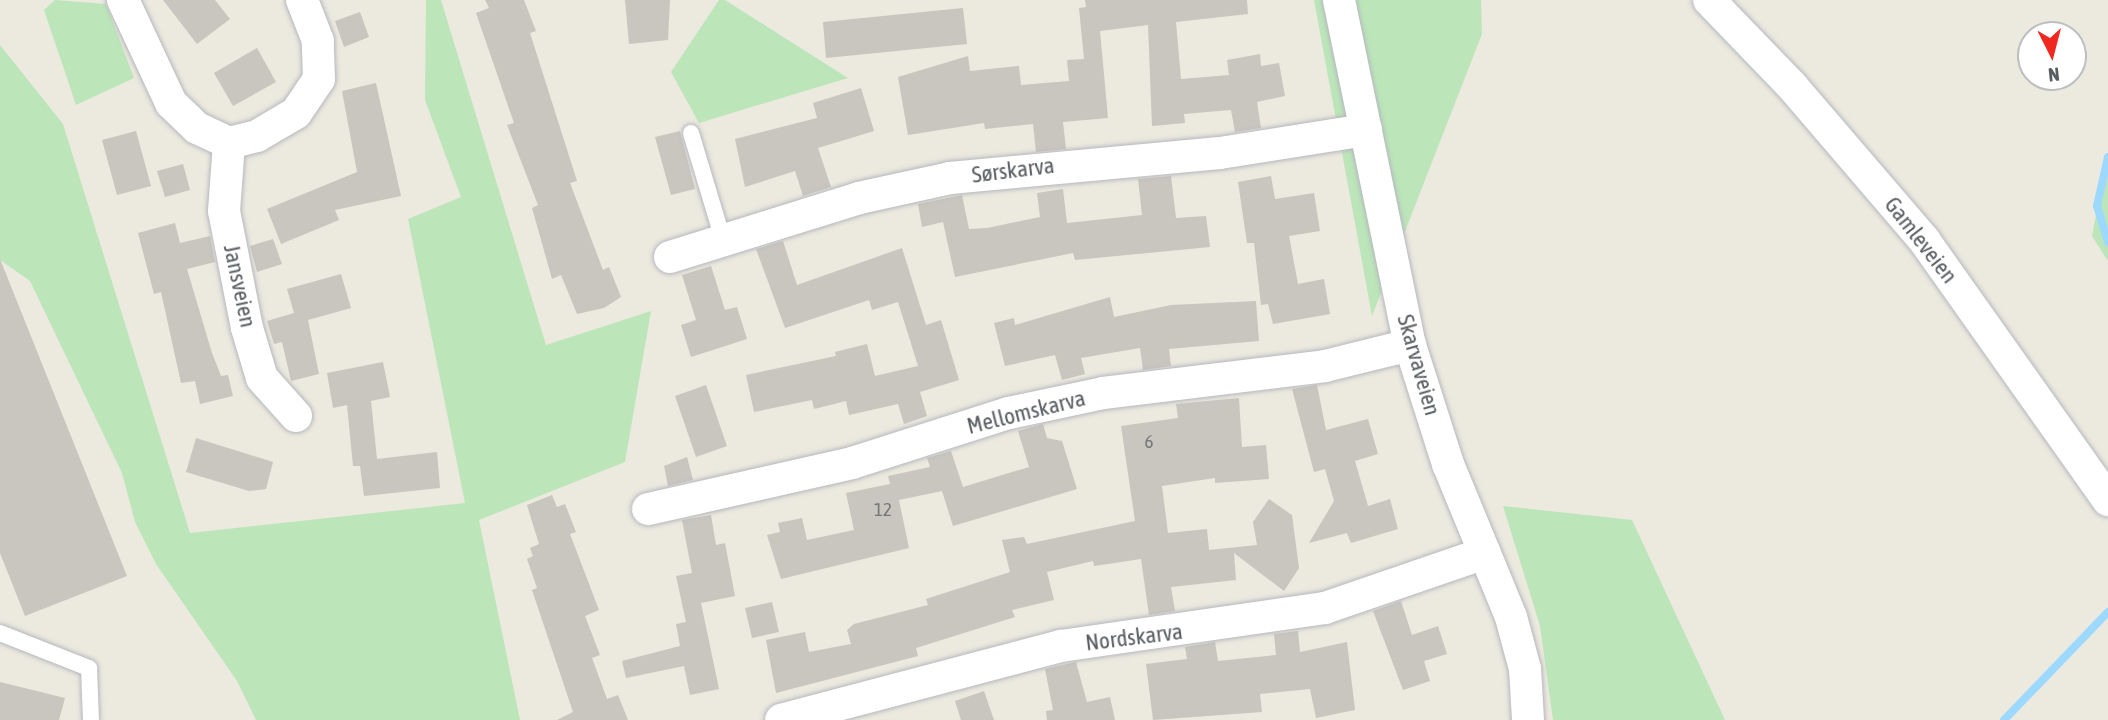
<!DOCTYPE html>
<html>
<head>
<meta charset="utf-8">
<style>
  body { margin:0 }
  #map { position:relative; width:2108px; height:720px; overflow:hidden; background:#ece9df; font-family:"Asap Condensed",sans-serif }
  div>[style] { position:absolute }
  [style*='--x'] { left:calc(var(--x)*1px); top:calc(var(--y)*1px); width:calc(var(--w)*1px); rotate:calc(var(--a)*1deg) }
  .green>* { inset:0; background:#bce6ba }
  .stream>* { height:8px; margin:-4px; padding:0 4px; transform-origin:4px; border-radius:4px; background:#9dd9ff }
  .building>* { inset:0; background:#c9c5bf }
  .roads { filter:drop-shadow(0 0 2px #b5b8bd) drop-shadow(0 0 2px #b5b8bd) }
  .service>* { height:16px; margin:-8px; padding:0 8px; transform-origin:8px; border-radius:8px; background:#fff }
  .minor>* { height:32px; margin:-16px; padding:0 16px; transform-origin:16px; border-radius:16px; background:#fff }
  span { translate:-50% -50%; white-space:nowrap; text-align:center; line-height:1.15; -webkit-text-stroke:5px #fff; paint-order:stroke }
  .number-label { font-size:19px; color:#747778 }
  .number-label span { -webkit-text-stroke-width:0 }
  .street-label { font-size:23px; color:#585d61 }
  .north { position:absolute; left:2017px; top:21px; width:70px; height:70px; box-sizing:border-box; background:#fff; border:2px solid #bcbec0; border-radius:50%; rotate:174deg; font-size:19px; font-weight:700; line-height:28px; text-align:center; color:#585d61 }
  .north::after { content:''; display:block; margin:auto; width:24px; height:32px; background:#f02822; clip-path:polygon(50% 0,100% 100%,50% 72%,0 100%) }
</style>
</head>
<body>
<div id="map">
  <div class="green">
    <div style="clip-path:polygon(55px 0,106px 4px,134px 78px,76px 105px,44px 10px)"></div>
    <div style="clip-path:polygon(426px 0,441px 0,546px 345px,651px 311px,625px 462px,479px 520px,520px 720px,256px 720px,237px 681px,156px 564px,135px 522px,122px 473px,30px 281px,0 260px,0 45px,63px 124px,190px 533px,465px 503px,408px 219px,461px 197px,425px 100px)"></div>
    <div style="clip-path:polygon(719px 0,725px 0,848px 78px,699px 123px,671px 72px)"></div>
    <div style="clip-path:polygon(1314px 0,1481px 0,1482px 34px,1372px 316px)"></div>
    <div style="clip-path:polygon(2108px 153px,2108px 261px,2092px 236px)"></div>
    <div style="clip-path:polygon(1503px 506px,1632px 520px,1725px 720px,1553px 720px,1540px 626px)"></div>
  </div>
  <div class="stream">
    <div style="--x:2108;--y:157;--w:50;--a:102.7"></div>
    <div style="--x:2097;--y:206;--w:38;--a:73"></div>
    <div style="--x:2004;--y:720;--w:150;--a:-46.1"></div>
  </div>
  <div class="building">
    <div style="clip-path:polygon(163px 0,215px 0,230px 19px,197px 44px)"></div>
    <div style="clip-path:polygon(485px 0,524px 0,536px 31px,530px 33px,577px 181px,570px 183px,603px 270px,609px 267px,621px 297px,604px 308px,577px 314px,561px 275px,552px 279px,532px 208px,538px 205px,507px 125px,514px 123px,476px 13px,489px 8px)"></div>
    <div style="clip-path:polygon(625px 0,670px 0,668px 40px,629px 44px)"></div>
    <div style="clip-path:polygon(1085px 0,1247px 0,1248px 14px,1176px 22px,1181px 79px,1229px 75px,1227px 60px,1260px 54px,1261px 66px,1279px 63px,1285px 96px,1257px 102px,1261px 128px,1235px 132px,1231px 110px,1184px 114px,1185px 123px,1152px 126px,1148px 25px,1100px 31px,1108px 118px,1063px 122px,1066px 149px,1036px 152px,1033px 124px,985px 129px,984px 123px,908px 135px,898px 77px,968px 56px,970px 71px,1019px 66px,1021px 85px,1069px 81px,1067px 60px,1084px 59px,1079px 8px,1086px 7px)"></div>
    <div style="clip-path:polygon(963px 8px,967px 44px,826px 58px,823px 22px)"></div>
    <div style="clip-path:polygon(360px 12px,369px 37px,344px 47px,335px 21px)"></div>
    <div style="clip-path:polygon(257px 48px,276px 82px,233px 106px,214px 73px)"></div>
    <div style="clip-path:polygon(376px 83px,401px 196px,335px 210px,339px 220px,281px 244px,267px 209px,357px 172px,342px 91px)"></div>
    <div style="clip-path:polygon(861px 88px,874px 131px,818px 148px,831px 187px,803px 196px,795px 171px,745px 187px,735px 139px,817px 118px,813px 103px)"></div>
    <div style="clip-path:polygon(136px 131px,151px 186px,117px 195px,102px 140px)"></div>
    <div style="clip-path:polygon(680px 131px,695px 189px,671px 195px,655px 137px)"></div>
    <div style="clip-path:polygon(183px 164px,190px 190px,165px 197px,157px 171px)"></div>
    <div style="clip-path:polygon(1171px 176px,1176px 218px,1206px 216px,1210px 247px,1075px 260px,1073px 253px,955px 277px,943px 222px,922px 227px,918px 204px,962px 195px,969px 229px,987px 228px,1040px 217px,1037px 193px,1063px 189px,1067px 223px,1142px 215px,1138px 179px)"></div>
    <div style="clip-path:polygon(1271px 176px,1275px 199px,1314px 193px,1320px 231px,1289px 236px,1298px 284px,1324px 279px,1330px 314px,1273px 324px,1268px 304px,1261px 305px,1254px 243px,1247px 243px,1238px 182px)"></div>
    <div style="clip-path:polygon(175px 223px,180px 243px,210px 236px,215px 262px,187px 269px,212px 353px,221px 376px,228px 375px,233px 396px,200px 404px,195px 381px,181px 383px,161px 292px,154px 294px,138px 233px)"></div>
    <div style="clip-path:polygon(273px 239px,282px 264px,257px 272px,250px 246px)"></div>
    <div style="clip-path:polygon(783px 241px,797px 285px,902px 248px,926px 325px,941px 320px,959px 380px,920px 392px,927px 416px,904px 424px,898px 404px,849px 415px,846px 401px,814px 409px,812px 400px,754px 412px,746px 375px,836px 356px,835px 352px,867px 344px,875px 376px,918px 366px,898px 302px,872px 310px,869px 300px,785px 328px,756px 249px)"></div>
    <div style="clip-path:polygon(0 259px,127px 576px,25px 616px,0 553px)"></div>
    <div style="clip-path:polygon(711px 266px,725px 310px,737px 307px,747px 339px,691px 357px,681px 325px,696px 320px,682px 275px)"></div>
    <div style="clip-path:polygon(341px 274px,351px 308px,308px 320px,319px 374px,291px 381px,282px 342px,274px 344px,267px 321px,294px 313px,287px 289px)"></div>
    <div style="clip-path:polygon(1110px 297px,1114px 317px,1171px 305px,1256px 301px,1259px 341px,1169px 349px,1171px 366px,1143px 370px,1140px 348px,1081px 358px,1085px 374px,1062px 380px,1055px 355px,1005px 366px,994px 323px,1014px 318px,1015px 325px)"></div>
    <div style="clip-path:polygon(383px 362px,390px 397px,371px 401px,377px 459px,437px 452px,440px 488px,364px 496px,360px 466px,353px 466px,347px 405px,333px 408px,327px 373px)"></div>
    <div style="clip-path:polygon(706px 385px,727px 446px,696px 457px,675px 396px)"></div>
    <div style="clip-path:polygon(1317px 385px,1326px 430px,1368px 419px,1378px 454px,1355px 461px,1368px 506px,1390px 499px,1398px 529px,1351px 543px,1347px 533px,1309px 543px,1334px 501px,1325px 469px,1314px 472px,1292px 389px)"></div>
    <div style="clip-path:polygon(1239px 398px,1242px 447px,1266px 445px,1269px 479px,1215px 483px,1215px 478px,1162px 486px,1168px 533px,1207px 529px,1209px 550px,1257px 545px,1253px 522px,1269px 499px,1292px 515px,1299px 568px,1284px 591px,1234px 553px,1236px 580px,1171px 587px,1175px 611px,1149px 615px,1141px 559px,1094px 566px,1093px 561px,1047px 572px,1054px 600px,1012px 610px,1015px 617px,916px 648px,918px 656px,776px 693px,766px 640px,805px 632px,809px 652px,851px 644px,847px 630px,854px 624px,928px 605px,926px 599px,1010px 572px,1002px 540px,1024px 537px,1027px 544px,1135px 521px,1121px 426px,1178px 418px,1176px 404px)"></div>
    <div style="clip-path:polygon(1043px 424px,1047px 438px,1062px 441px,1077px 489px,953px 526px,942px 491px,899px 500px,909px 548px,781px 579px,767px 535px,780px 532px,778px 523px,802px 518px,807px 540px,854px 530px,846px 493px,890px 484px,888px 476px,930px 467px,927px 458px,951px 451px,963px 487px,1029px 467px,1018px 431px)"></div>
    <div style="clip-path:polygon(196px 438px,273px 462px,266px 489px,249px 491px,186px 472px)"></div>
    <div style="clip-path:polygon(687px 457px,693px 480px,668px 486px,664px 466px)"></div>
    <div style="clip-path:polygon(552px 495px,557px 507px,565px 504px,576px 532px,570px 534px,599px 610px,585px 616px,600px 655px,592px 658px,607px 699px,618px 695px,628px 720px,557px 720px,573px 712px,532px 590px,537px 588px,527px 559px,533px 556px,530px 548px,539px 544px,527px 505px)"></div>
    <div style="clip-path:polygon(711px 515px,716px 545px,725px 543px,735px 596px,701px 603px,719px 689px,690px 695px,684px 666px,626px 678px,622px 661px,680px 646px,676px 624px,686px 622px,676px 576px,692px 573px,682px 520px)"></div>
    <div style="clip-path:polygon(1401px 601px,1412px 635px,1438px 626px,1447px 654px,1424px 661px,1430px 681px,1403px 690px,1373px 611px)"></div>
    <div style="clip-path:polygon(772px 602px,779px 632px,752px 638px,745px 608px)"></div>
    <div style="clip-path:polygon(1298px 631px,1300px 652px,1347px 642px,1355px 710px,1316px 718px,1310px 689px,1260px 694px,1262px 712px,1153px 720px,1146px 664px,1187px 659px,1185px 647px,1215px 642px,1218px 661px,1276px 655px,1274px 634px)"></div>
    <div style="clip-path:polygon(1076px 662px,1087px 702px,1110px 697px,1115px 720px,1047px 720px,1046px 711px,1053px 710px,1045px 669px)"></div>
    <div style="clip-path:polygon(0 682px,65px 698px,59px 720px,0 720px)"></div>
    <div style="clip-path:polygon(984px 691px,994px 720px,961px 720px,955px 701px)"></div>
  </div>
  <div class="roads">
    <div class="service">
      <div style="--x:691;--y:133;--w:112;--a:73.3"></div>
      <div style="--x:0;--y:633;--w:96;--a:21.5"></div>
      <div style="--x:89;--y:668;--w:52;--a:87.8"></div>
    </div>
    <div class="minor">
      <div style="--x:123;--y:0;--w:114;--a:65"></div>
      <div style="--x:171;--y:103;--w:36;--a:44"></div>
      <div style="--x:197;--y:128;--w:35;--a:25"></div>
      <div style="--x:229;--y:143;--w:29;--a:-14"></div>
      <div style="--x:257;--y:136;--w:45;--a:-30.5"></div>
      <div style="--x:296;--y:113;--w:41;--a:-55.9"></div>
      <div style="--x:319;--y:79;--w:38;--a:-92"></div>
      <div style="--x:318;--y:41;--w:44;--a:-111.3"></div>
      <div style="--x:1339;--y:0;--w:352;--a:78.4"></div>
      <div style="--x:1410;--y:345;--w:125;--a:72.3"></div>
      <div style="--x:1448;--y:464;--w:165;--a:67.6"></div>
      <div style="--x:1511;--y:617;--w:54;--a:74.9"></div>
      <div style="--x:1525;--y:669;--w:51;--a:86.6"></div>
      <div style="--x:1709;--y:0;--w:120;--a:46"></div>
      <div style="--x:1792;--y:86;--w:203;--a:49.4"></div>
      <div style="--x:1924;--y:240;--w:319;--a:54.7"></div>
      <div style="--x:229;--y:143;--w:68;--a:94.2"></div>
      <div style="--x:224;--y:211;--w:119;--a:78.9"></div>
      <div style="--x:247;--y:328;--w:52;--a:73.3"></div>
      <div style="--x:262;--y:378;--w:51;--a:48.2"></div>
      <div style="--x:670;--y:257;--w:198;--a:-17.3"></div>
      <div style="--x:859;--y:198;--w:93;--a:-12.4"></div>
      <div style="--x:950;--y:178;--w:271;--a:-5.3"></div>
      <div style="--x:1220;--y:153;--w:148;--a:-9"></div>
      <div style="--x:648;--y:509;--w:209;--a:-12.7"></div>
      <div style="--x:852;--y:463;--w:165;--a:-17.7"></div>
      <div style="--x:1009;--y:413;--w:96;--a:-12"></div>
      <div style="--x:1103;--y:393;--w:224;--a:-6.9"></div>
      <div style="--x:1325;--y:366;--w:88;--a:-13.9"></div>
      <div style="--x:781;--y:720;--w:290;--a:-14.8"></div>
      <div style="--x:1061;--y:646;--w:267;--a:-8.2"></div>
      <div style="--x:1325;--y:608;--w:169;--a:-19"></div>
    </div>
  </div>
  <div class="number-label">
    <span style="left:1149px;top:442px">6</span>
    <span style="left:883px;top:510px">12</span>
  </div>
  <div class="street-label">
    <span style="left:1013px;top:170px;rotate:-7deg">Sørskarva</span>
    <span style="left:1921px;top:240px;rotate:52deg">Gamleveien</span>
    <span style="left:240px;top:286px;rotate:78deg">Jansveien</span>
    <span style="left:1419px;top:365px;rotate:74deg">Skarvaveien</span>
    <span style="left:1026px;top:412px;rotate:-14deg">Mellomskarva</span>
    <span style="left:1134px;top:637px;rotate:-7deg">Nordskarva</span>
  </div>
  <div class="north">N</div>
</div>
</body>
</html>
